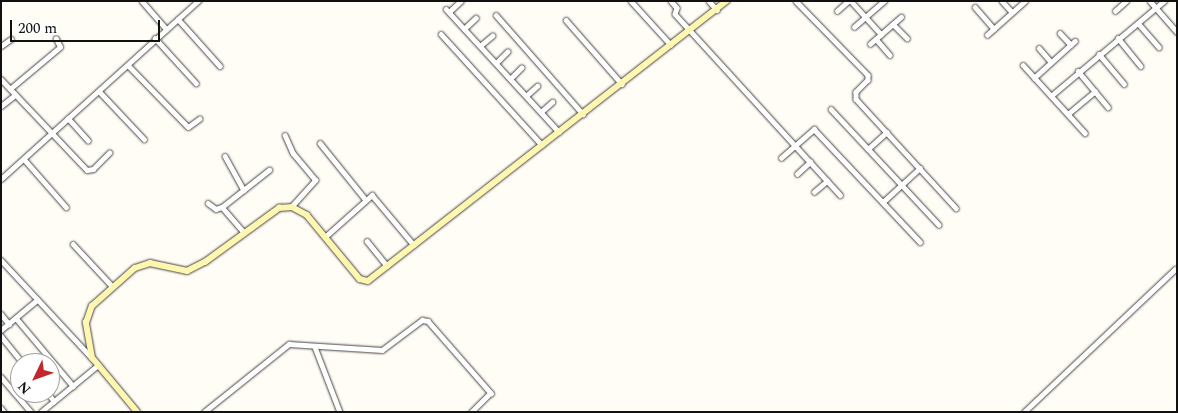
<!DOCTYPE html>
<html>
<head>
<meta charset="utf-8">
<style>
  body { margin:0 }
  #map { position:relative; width:1178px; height:413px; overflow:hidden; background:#fffdf5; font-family:Spectral,serif }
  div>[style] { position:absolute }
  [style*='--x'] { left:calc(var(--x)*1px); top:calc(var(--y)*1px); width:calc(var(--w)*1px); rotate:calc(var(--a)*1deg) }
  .roads { filter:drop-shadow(0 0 1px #444) drop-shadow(0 0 1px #444) }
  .street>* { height:4.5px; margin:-2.25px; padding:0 2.25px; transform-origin:2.25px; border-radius:2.25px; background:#fff }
  .secondary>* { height:5.5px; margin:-2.75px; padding:0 2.75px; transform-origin:2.75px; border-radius:2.75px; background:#fff6b0 }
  span { translate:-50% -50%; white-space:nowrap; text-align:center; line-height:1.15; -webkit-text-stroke:5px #fff; paint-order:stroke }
  .frame { position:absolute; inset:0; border:2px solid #111; pointer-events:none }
  .north { position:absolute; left:10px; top:353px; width:50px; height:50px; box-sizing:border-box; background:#fff; border:1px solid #a0a0a0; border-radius:50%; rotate:228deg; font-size:14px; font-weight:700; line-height:20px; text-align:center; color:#111 }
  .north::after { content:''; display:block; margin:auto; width:18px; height:22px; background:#c4262e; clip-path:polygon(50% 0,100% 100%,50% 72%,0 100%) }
  .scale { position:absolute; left:10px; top:20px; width:150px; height:22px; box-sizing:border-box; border:2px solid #111; border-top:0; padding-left:6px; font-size:15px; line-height:18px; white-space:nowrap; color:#111; -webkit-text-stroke:4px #fff; paint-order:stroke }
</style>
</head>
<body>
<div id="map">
  <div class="roads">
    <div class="street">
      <div style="--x:142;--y:1;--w:37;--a:49"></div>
      <div style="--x:631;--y:1;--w:59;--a:47.7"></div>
      <div style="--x:671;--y:1;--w:9;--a:49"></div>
      <div style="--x:677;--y:8;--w:6;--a:108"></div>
      <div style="--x:675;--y:14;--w:245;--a:47.6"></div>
      <div style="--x:709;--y:1;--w:12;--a:48"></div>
      <div style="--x:796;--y:1;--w:103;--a:45.8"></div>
      <div style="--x:868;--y:75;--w:5;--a:90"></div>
      <div style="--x:868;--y:80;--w:17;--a:135"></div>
      <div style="--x:856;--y:92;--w:7;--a:90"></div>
      <div style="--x:856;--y:99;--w:148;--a:47.5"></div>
      <div style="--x:851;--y:1;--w:45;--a:47.7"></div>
      <div style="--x:1002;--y:1;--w:15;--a:48"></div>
      <div style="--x:1150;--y:1;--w:41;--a:48.9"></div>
      <div style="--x:975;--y:7;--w:29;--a:49"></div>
      <div style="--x:446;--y:9;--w:167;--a:47.4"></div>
      <div style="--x:837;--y:11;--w:15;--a:-42"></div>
      <div style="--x:1115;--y:11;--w:15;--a:-42"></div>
      <div style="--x:449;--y:12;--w:16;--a:-43"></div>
      <div style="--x:496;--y:15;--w:132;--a:48.7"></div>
      <div style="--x:178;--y:19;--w:63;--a:48.2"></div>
      <div style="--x:566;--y:20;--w:85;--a:48.8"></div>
      <div style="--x:1138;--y:23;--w:32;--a:49"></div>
      <div style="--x:893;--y:24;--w:20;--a:45"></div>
      <div style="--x:854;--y:27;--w:40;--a:-41"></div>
      <div style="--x:464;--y:29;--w:16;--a:-43"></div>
      <div style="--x:1060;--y:33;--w:16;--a:47"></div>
      <div style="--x:441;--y:34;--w:150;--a:47.7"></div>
      <div style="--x:987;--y:35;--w:51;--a:-41.8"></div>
      <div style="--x:155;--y:38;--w:61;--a:47.7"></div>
      <div style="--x:1118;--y:38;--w:36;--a:51"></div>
      <div style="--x:876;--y:39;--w:21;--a:49"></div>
      <div style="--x:870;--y:44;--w:41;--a:-41.1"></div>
      <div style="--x:1;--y:46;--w:12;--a:-35"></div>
      <div style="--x:480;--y:46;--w:16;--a:-40"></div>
      <div style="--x:1039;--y:48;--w:18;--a:49"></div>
      <div style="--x:1099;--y:54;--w:39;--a:50"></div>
      <div style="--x:496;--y:63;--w:16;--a:-45"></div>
      <div style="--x:128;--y:65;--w:86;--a:45.9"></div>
      <div style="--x:188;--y:127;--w:14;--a:-36"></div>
      <div style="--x:1023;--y:65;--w:92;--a:47.6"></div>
      <div style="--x:1078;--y:71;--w:47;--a:50.2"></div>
      <div style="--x:1034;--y:78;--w:55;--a:-42.1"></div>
      <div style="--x:1;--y:79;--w:125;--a:46.6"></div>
      <div style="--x:87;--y:170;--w:6;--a:-9"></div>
      <div style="--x:93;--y:169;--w:23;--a:-45"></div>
      <div style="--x:510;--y:79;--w:16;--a:-45"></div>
      <div style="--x:10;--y:89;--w:65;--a:-40"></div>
      <div style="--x:60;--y:47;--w:9;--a:-117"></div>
      <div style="--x:99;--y:91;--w:66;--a:46.8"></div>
      <div style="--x:526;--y:96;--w:15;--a:-42"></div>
      <div style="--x:1051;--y:96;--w:148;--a:-40.1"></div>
      <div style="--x:1;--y:106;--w:18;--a:-38"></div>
      <div style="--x:831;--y:109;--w:158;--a:47"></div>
      <div style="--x:541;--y:112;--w:15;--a:-42"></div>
      <div style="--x:1068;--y:114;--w:35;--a:-40"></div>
      <div style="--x:68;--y:118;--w:30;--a:48"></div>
      <div style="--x:285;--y:135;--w:20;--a:66"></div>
      <div style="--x:293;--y:153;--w:35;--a:50"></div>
      <div style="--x:316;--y:180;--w:36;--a:132"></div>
      <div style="--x:320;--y:143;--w:73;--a:51.1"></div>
      <div style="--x:868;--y:149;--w:25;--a:-42"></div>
      <div style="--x:225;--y:156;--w:39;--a:61"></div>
      <div style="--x:781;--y:158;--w:44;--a:-41.3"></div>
      <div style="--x:814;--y:129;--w:155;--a:46.8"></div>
      <div style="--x:24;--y:159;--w:64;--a:48.8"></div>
      <div style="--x:797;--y:174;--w:18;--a:-43"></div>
      <div style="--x:1;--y:179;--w:266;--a:-42.1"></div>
      <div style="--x:814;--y:192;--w:17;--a:-40"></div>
      <div style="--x:883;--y:202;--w:50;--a:-42.6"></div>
      <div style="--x:208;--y:203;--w:10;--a:37"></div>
      <div style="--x:216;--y:209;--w:6;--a:-18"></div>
      <div style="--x:222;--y:207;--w:60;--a:-38.2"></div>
      <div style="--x:222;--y:207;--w:33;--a:49"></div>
      <div style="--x:325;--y:237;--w:63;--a:-41.8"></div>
      <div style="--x:372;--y:195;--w:65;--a:50"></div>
      <div style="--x:367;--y:241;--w:32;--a:51"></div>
      <div style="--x:73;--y:244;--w:57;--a:47.1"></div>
      <div style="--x:1;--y:260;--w:134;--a:47.1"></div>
      <div style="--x:1;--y:314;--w:13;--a:51"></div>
      <div style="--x:16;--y:318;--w:89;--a:50"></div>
      <div style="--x:1;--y:330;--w:47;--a:-39.8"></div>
      <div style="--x:1;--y:336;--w:35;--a:51"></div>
      <div style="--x:315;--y:347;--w:70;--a:69"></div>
      <div style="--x:1;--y:377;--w:46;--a:49.4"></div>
      <div style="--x:48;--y:393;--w:10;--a:53"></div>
      <div style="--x:1;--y:408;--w:5;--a:53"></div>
      <div style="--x:41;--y:412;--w:74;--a:-39.5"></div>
      <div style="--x:204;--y:412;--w:109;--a:-38.7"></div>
      <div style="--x:289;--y:344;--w:93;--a:3.7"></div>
      <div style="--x:382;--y:350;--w:50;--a:-36.9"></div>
      <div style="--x:422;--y:320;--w:6;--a:9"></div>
      <div style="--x:428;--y:321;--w:96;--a:48.8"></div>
      <div style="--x:491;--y:393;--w:27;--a:135"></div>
      <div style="--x:1024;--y:412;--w:208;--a:-43.4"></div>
    </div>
    <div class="secondary">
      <div style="--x:137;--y:412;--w:70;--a:-129.8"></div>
      <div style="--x:92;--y:358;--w:36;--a:-100"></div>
      <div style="--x:86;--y:323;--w:18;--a:-71"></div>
      <div style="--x:92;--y:306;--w:57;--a:-41.5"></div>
      <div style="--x:135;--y:268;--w:16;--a:-18"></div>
      <div style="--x:150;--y:263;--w:38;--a:12"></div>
      <div style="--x:187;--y:271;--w:20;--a:-27"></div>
      <div style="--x:205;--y:262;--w:92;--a:-36.1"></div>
      <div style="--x:279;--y:208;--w:13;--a:-4"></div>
      <div style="--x:292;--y:207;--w:17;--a:28"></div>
      <div style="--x:307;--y:215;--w:83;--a:50.4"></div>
      <div style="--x:360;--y:279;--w:8;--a:14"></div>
      <div style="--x:368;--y:281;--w:455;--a:-38"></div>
    </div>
  </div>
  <div class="frame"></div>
  <div class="north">N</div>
  <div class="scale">200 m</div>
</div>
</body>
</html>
